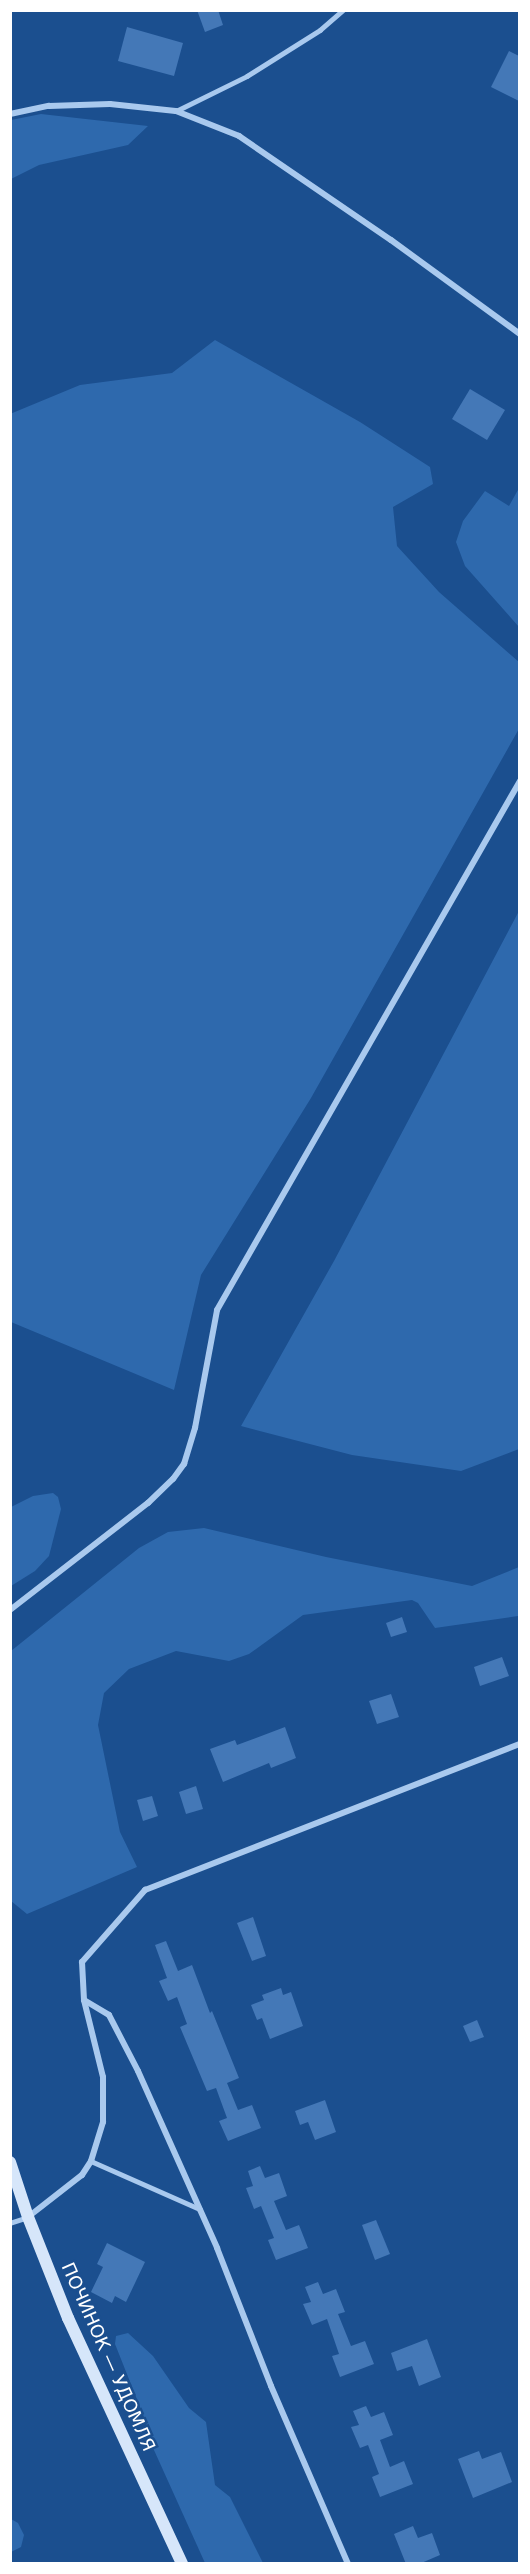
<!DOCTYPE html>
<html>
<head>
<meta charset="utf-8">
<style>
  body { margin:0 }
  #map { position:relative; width:530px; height:2574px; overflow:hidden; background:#1b4f8f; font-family:"DejaVu Sans",sans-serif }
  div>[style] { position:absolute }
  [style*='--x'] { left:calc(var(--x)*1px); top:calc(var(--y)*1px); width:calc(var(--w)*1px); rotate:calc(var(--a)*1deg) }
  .green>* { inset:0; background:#2e69ad }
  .building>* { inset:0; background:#4478b7 }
  .service>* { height:4.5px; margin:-2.25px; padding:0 2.25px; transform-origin:2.25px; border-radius:2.25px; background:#a9c9ee }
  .minor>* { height:6px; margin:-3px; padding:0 3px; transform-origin:3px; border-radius:3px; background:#a9c9ee }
  .secondary>* { height:12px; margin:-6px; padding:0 6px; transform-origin:6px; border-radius:6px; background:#d6e6fa }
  span { translate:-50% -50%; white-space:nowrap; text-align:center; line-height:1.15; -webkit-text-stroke:5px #1b4f8f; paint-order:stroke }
  .street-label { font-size:18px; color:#fff }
  .frame { position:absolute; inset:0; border:12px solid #fff; pointer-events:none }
</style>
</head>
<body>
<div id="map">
  <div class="green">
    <div style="clip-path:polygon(41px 114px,148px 126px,128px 145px,39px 165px,11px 179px,11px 120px)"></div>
    <div style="clip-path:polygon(215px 340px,360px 422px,430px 467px,433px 484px,393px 507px,397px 546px,439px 592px,519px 662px,520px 727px,311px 1098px,201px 1275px,174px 1390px,11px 1322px,10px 414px,80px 385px,172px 373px)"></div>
    <div style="clip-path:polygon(519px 488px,520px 627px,519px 627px,465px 566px,456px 542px,463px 521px,485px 491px,509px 506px)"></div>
    <div style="clip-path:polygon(519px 911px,519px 1449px,461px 1471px,352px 1455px,241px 1426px,334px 1261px)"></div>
    <div style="clip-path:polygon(53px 1493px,58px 1497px,61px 1509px,49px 1556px,35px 1571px,11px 1586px,11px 1507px,33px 1496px)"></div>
    <div style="clip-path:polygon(204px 1528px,326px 1557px,472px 1586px,519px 1567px,519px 1620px,518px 1616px,435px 1628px,418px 1603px,412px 1600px,303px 1615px,249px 1654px,229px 1661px,176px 1651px,129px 1669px,104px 1693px,98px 1725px,120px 1832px,137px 1867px,27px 1914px,11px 1901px,11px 1651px,139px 1548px,168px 1532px)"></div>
    <div style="clip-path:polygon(128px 2333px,153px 2356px,189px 2408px,206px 2422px,215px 2485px,230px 2497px,263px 2563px,205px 2563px,149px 2439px,146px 2422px,115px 2344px,116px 2336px)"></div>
    <div style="clip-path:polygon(11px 2519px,18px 2523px,24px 2535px,21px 2547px,11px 2552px)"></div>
  </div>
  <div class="building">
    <div style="clip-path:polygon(197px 10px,218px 10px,223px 25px,205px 32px)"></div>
    <div style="clip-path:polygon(127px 27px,183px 43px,174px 76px,118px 61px)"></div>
    <div style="clip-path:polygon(509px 51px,519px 56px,519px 101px,491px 87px)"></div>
    <div style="clip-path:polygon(470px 389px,505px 410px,487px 440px,452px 419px)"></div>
    <div style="clip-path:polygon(402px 1617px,407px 1632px,391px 1637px,386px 1623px)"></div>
    <div style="clip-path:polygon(502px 1657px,509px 1676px,480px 1686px,474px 1667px)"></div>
    <div style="clip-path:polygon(391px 1694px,399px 1717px,377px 1724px,369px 1701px)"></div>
    <div style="clip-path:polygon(285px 1727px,296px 1758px,271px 1768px,269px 1763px,223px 1782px,210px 1749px,235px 1740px,237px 1745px)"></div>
    <div style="clip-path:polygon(196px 1786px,203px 1809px,186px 1814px,179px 1792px)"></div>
    <div style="clip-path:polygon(152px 1796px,158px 1816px,143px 1821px,137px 1800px)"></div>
    <div style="clip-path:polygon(253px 1917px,266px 1956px,252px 1961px,237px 1923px)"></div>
    <div style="clip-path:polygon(166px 1941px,178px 1971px,192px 1965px,210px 2013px,212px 2011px,239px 2078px,227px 2083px,238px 2110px,252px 2105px,261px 2128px,228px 2141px,219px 2121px,227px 2118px,216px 2088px,207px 2091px,180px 2027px,187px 2024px,177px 1997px,168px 2001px,159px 1981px,167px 1978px,155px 1945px)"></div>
    <div style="clip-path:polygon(281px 1988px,283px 1995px,291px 1992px,303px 2026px,270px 2039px,262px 2018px,257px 2020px,251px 2005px,264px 2000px,262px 1995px)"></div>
    <div style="clip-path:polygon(477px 2020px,484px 2037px,470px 2042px,463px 2026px)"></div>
    <div style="clip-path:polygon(325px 2100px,336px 2132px,315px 2140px,308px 2122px,300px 2125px,295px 2111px)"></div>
    <div style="clip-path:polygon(260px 2166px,265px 2178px,279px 2173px,287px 2196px,274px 2201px,286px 2230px,299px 2225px,308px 2248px,276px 2260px,268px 2240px,274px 2238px,261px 2206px,254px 2209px,246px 2188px,253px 2186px,248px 2171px)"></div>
    <div style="clip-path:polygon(376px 2220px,390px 2254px,375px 2260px,362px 2225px)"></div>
    <div style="clip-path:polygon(107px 2243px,145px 2262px,126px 2302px,115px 2296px,112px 2303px,91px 2292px,103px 2267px,97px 2264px)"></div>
    <div style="clip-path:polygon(318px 2282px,323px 2294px,336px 2289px,345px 2312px,338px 2314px,351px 2346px,365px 2341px,374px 2364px,340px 2377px,332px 2356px,339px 2354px,327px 2319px,312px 2325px,303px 2304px,311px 2302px,305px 2287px)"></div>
    <div style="clip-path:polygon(427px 2339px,441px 2377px,419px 2386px,412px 2366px,397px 2371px,391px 2353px)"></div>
    <div style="clip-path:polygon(366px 2406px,371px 2417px,384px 2412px,393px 2435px,380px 2440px,390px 2467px,404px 2461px,413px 2484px,380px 2497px,372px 2477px,379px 2474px,368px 2445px,360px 2448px,351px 2427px,359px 2425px,353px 2411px)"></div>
    <div style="clip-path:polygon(479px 2451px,482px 2459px,501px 2452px,512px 2482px,473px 2498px,458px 2459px)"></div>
    <div style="clip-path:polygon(413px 2526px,418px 2538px,432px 2533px,440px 2555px,419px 2564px,406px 2564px,394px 2534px)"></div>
  </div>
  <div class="service">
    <div style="--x:176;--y:111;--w:79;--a:-26.2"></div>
    <div style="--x:247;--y:76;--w:86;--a:-32.2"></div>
    <div style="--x:320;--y:30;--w:30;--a:-41"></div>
    <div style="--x:91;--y:2161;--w:119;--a:23.8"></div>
    <div style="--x:10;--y:2223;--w:19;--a:-18"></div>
  </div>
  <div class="minor">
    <div style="--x:10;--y:114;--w:40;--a:-12"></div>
    <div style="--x:49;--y:106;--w:61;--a:-1.9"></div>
    <div style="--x:110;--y:104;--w:66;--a:6.1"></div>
    <div style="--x:176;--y:111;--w:68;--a:21.6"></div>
    <div style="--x:239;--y:136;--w:184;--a:34.4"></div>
    <div style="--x:391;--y:240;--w:160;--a:36.1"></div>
    <div style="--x:10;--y:1610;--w:175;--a:-37.8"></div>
    <div style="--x:148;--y:1503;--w:35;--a:-44"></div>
    <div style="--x:173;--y:1479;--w:19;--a:-54"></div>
    <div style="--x:184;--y:1464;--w:38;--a:-73"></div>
    <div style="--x:195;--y:1428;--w:120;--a:-79.4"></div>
    <div style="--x:217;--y:1310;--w:610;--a:-60.2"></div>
    <div style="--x:84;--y:2000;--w:29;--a:31"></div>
    <div style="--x:109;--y:2015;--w:63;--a:62.6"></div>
    <div style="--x:138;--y:2071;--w:194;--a:65.9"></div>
    <div style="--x:217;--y:2248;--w:148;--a:68.6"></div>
    <div style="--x:271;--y:2386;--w:194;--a:66.6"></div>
    <div style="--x:28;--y:2217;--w:68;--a:-37.9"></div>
    <div style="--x:82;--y:2175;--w:17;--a:-57"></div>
    <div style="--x:91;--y:2161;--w:41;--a:-72.9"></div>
    <div style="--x:103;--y:2122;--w:45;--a:-90"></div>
    <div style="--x:103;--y:2077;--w:79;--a:-103.9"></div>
    <div style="--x:84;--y:2000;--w:38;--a:-93"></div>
    <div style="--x:82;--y:1962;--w:96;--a:-48.8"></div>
    <div style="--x:145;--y:1890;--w:402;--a:-21.3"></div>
  </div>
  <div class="secondary">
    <div style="--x:10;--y:2162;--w:58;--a:71.9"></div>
    <div style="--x:28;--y:2217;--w:109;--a:68.4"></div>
    <div style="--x:68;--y:2318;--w:271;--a:65.1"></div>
  </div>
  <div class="street-label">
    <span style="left:108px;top:2357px;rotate:66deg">ПОЧИНОК — УДОМЛЯ</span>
  </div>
  <div class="frame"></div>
</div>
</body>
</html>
